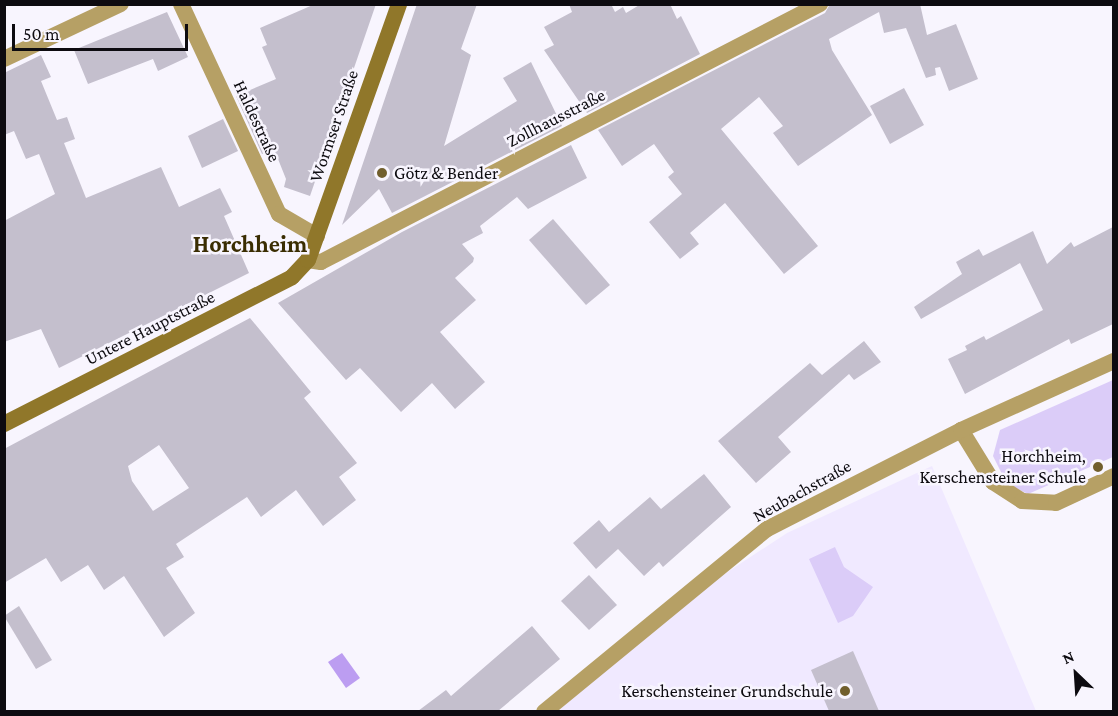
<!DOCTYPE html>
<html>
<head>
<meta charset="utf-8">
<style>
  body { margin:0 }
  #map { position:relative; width:1118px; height:716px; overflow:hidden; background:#f8f5fe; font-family:"Crimson Pro",serif }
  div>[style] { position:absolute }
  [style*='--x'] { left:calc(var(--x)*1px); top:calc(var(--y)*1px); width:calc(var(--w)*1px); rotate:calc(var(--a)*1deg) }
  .built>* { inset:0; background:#f0e9ff }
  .green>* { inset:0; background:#dbccf8 }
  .water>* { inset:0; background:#bc9df1 }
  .building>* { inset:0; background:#c4bfcd }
  .minor>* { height:16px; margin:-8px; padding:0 8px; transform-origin:8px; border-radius:8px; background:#b6a065 }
  .secondary>* { height:16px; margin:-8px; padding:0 8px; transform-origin:8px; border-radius:8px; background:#90772a }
  .dots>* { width:16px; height:16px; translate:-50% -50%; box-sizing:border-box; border:3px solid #f8f5fe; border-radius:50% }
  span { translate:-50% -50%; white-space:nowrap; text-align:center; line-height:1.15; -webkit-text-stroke:5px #f8f5fe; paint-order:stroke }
  .street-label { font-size:18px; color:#0d0b10 }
  .poi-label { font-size:18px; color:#0d0b10 }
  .left { translate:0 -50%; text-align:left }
  .right { translate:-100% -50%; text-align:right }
  .district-label { font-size:24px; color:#3a2d02; font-weight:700 }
  .frame { position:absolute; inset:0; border:6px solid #0d0b10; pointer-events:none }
  .north { position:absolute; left:1046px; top:644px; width:60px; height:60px; -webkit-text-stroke:4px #f8f5fe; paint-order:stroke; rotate:335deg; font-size:16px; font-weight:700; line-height:24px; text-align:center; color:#0d0b10 }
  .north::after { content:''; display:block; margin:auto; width:21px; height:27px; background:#0d0b10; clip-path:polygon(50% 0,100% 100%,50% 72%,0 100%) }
  .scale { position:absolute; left:12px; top:24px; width:176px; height:27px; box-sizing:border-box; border:3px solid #0d0b10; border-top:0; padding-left:8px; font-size:18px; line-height:21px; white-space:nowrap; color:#0d0b10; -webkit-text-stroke:4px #f8f5fe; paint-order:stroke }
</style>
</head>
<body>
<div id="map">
  <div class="built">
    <div style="clip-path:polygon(932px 466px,1036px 711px,557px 712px,685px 600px,787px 533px)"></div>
  </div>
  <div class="green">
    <div style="clip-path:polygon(1113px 380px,1113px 457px,1028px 494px,1007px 484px,993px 456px,1000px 430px)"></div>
    <div style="clip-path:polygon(835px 547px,844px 567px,873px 587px,853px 616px,838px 623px,809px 559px)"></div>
  </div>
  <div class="water">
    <div style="clip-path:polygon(342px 653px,360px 678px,346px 688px,328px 662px)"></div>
  </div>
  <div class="building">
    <div style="clip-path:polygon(315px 4px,376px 4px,310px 196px,284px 187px,286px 179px,274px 149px,262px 154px,236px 96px,276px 79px,262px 47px,267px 45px,260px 28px)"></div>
    <div style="clip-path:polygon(417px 4px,477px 4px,461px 49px,471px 55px,444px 146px,517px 101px,503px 78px,531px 62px,562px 126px,392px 213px,379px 189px,342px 225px)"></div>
    <div style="clip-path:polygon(569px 4px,611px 4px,615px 12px,623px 7px,626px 13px,641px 4px,670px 4px,677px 19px,681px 16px,700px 54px,587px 113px,544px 50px,554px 45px,544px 27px,572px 12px)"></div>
    <div style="clip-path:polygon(830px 4px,920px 4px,927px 35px,956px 24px,978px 79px,949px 91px,940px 67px,935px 68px,936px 75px,926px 78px,906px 28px,884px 33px,879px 12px,829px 39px,832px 50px,872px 115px,798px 166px,773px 133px,783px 126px,759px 97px,721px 129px,818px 246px,784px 274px,725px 203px,690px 233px,699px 244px,680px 259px,649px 222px,682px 194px,668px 177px,674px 172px,654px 144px,622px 166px,598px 130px,825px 13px)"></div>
    <div style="clip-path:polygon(167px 12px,188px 57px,158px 71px,153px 59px,88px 84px,74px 50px)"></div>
    <div style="clip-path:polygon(41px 55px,51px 77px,41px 81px,57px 120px,67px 117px,75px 139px,64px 143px,86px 198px,161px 167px,179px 207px,220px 188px,232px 212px,224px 216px,249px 273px,59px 368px,41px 329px,4px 342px,4px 221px,55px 194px,39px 154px,26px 159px,14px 131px,4px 135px,4px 73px)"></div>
    <div style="clip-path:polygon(904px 88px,924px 125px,890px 144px,870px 106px)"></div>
    <div style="clip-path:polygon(223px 119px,238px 151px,202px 168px,188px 136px)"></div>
    <div style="clip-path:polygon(571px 145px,587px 178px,528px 209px,517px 197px,480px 226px,483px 233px,462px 244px,474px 258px,473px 262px,455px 278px,476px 300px,440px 332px,485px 382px,455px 409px,432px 383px,401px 412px,360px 368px,346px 380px,278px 303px,402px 232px)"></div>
    <div style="clip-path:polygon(553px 219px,610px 285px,586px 305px,529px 240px)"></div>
    <div style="clip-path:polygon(1113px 227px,1113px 324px,1071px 344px,1069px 339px,965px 394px,948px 359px,967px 350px,965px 346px,984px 336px,986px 340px,1043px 310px,1020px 263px,921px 319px,914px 307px,962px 274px,956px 262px,979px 249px,983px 256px,1033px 231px,1047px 264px,1071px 242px,1074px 247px)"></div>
    <div style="clip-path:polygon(evenodd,250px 318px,311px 392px,304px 398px,357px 463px,339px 477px,356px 500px,323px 526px,296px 490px,261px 517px,247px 497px,176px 544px,184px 557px,166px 568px,195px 613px,164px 637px,124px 576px,104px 590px,88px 565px,61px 582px,46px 558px,4px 583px,4px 449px,250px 318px,159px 445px,189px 488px,153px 511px,132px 481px,128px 466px,159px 445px)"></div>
    <div style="clip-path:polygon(864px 341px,881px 362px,854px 380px,849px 374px,778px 437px,791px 452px,756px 483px,718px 441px,810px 363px,822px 375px)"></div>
    <div style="clip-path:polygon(704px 474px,731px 507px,663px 567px,659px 562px,644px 576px,618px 549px,596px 569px,573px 543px,599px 520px,609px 532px,650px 497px,661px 509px)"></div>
    <div style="clip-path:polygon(589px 575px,617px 605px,589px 630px,561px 601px)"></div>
    <div style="clip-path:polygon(19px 606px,52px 660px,36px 669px,4px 616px)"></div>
    <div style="clip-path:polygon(532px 626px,560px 659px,498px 711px,418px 711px,446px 690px,451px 696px)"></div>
    <div style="clip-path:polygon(853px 651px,879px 711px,829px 711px,811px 670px)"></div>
  </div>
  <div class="minor">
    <div style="--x:181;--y:4;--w:232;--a:65"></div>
    <div style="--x:279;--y:214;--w:44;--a:30.1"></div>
    <div style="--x:4;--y:59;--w:129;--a:-25.2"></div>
    <div style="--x:308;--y:260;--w:13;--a:9"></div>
    <div style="--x:321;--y:262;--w:562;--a:-27.34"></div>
    <div style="--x:961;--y:430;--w:61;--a:58.4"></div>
    <div style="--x:993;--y:482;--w:35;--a:33"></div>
    <div style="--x:1022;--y:501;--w:34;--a:3"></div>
    <div style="--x:1056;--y:503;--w:64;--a:-25"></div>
    <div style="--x:544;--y:712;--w:288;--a:-39.4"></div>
    <div style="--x:767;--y:529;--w:218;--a:-27"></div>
    <div style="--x:961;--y:430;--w:168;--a:-24.3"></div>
  </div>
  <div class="secondary">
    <div style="--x:4;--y:424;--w:323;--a:-27"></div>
    <div style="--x:292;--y:277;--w:23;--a:-47"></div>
    <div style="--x:308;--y:260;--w:272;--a:-70.4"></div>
  </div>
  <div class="dots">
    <div style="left:382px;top:173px;background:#715f2d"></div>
    <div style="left:1098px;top:467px;background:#715f2d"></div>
    <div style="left:845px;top:691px;background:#715f2d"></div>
  </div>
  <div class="street-label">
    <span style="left:556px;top:118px;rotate:-27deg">Zollhausstraße</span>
    <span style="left:257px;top:121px;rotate:65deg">Haldestraße</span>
    <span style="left:334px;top:126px;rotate:-71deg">Wormser Straße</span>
    <span style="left:150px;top:328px;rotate:-27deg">Untere Hauptstraße</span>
    <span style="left:802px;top:491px;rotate:-29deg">Neubachstraße</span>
  </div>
  <div class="poi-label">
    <span class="left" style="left:394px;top:173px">Götz &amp; Bender</span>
    <span class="right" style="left:1086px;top:467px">Horchheim,<br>Kerschensteiner Schule</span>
    <span class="right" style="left:833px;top:691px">Kerschensteiner Grundschule</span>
  </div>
  <div class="district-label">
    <span style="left:250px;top:244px">Horchheim</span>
  </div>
  <div class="frame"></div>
  <div class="north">N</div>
  <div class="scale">50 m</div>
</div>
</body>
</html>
